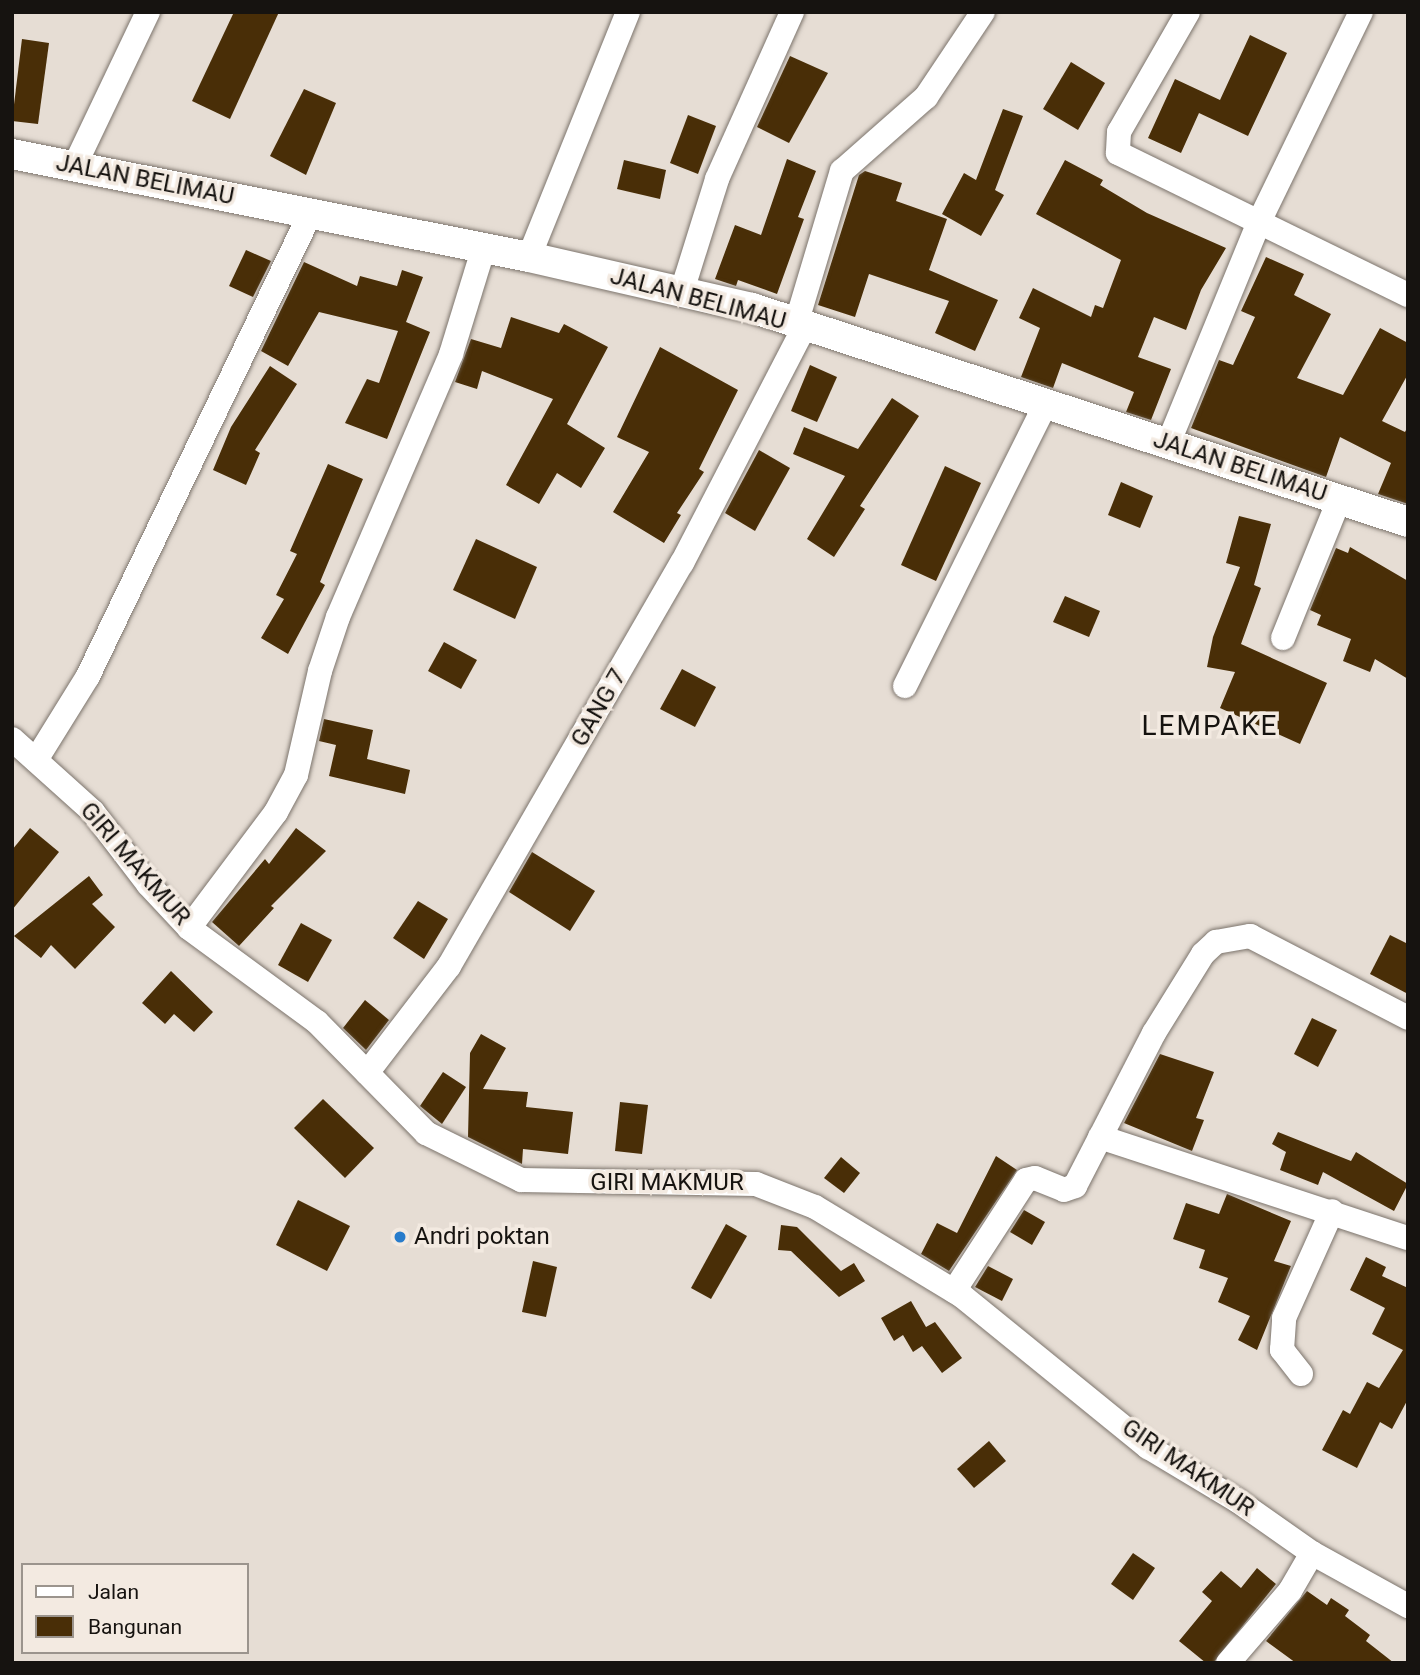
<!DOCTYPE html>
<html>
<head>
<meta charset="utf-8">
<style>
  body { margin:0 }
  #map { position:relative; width:1420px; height:1675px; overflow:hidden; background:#e6ddd4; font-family:Roboto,sans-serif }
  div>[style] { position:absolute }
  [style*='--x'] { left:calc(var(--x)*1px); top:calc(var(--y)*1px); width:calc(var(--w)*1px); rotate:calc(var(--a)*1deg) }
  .building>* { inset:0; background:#492e07 }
  .roads { filter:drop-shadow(0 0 2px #7c746c) drop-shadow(0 0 2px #7c746c) }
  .minor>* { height:24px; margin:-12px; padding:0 12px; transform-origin:12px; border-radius:12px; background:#fff }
  .tertiary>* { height:30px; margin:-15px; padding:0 15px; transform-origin:15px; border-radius:15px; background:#fff }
  .dots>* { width:19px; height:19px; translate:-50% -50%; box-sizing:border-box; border:4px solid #f3eae1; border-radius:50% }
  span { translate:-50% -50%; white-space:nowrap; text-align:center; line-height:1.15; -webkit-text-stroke:7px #f3eae1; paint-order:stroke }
  .street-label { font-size:24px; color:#161310 }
  .poi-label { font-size:24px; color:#161310 }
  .left { translate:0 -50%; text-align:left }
  .quarter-label { font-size:28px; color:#161310; letter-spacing:2px }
  .frame { position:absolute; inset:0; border:14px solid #161310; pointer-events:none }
  .legend { position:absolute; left:21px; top:1563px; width:228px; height:91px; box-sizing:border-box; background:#f3eae1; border:2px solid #9b948d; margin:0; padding:9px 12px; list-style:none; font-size:21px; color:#161310 }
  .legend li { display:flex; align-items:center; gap:14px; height:35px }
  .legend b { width:35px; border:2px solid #9b948d }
</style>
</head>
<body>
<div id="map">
  <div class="building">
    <div style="clip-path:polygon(234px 12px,279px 12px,230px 119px,192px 101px)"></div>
    <div style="clip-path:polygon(1250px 35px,1287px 53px,1248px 136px,1199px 113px,1181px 153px,1148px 138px,1175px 79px,1220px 100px)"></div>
    <div style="clip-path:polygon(22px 39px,49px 43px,38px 124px,12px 121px)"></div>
    <div style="clip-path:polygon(790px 56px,828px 73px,789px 143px,757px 127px)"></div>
    <div style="clip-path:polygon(1071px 62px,1105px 83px,1078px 130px,1043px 109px)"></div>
    <div style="clip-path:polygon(304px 89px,336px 103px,306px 175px,270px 156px)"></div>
    <div style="clip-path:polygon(1003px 109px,1023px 116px,995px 190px,1004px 195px,981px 236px,942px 214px,964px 173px,976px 180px)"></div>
    <div style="clip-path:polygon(688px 115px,716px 126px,698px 174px,670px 163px)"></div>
    <div style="clip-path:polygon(787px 159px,816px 171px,798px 217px,804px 219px,777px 294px,738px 280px,736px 286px,715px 279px,735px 225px,761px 235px)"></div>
    <div style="clip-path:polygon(624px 160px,666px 170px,660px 199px,617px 189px)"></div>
    <div style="clip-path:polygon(1065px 160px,1103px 180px,1100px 185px,1147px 213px,1226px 248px,1201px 290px,1186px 330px,1154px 317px,1138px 357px,1171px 369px,1151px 420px,1126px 412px,1134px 392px,1062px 363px,1053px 388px,1021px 377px,1040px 328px,1019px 318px,1033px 288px,1091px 317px,1095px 305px,1103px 308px,1121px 260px,1036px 214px)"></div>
    <div style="clip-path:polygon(865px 171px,902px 183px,896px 201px,947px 219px,929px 270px,998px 300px,975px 351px,935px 333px,949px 301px,869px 274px,855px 317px,818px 305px,859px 175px)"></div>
    <div style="clip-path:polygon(246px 250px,271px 261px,253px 297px,229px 286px)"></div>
    <div style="clip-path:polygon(1266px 257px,1304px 274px,1294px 295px,1331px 314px,1297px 378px,1343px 395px,1380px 328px,1408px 343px,1408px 374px,1382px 421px,1405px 432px,1408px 426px,1408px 504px,1378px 494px,1391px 463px,1340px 437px,1326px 477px,1191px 428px,1219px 360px,1233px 365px,1255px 317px,1241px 311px)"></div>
    <div style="clip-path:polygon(304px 262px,357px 286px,360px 276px,397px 286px,402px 270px,423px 277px,406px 322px,430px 332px,387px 439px,345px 423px,367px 379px,379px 383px,398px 331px,319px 312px,288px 366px,261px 351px)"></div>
    <div style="clip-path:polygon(511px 317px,559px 333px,564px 324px,608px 347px,567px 424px,605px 448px,581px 488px,557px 473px,539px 504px,506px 485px,553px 399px,482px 371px,477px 389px,455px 382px,471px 339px,501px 348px)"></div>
    <div style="clip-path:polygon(660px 347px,738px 390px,699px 469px,704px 472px,677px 513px,681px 515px,664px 543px,613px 512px,649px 452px,617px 437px)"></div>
    <div style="clip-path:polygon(810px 365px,837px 377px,817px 422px,791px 411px)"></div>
    <div style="clip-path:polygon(270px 366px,297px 384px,255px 450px,260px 453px,246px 485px,213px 470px,231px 427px)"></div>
    <div style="clip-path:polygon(892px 398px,919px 416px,860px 506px,865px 509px,834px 557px,807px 539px,845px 476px,793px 454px,804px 427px,858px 449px)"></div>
    <div style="clip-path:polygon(759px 450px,790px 468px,755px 531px,725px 513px)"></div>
    <div style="clip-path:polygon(328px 464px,363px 479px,320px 582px,325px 585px,288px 654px,261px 638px,284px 599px,276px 595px,297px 554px,290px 551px)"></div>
    <div style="clip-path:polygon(945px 466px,981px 483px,936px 581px,901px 565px)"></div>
    <div style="clip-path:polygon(1121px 482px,1153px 496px,1140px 528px,1108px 515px)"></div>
    <div style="clip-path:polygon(1239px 516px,1271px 524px,1254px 585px,1261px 588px,1241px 644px,1327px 683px,1300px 744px,1220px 708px,1235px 672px,1207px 667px,1213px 637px,1240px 567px,1226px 563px)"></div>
    <div style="clip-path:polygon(476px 539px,537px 567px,515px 619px,453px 590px)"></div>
    <div style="clip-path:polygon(1350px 547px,1408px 581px,1408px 679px,1375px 659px,1370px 672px,1343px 661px,1351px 639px,1317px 625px,1321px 615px,1310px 610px,1336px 548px,1348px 553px)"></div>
    <div style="clip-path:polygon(1065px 596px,1100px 611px,1089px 637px,1053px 622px)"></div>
    <div style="clip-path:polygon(444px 642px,477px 660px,461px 689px,428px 671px)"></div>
    <div style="clip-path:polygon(682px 669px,716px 687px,695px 727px,660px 709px)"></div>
    <div style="clip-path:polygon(324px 719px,373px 730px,367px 759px,410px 770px,405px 794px,329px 776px,336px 745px,319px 741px)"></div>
    <div style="clip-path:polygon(30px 828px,59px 852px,12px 910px,12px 850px)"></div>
    <div style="clip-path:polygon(296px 828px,326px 851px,271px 906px,274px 908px,239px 946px,212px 922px,265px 859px,269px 864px)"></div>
    <div style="clip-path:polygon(532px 852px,595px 891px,570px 931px,509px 892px)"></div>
    <div style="clip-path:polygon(89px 876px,103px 895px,92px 904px,115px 927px,75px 969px,51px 945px,41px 958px,14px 936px)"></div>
    <div style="clip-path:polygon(418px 901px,448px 919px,424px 959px,393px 938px)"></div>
    <div style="clip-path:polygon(301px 923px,332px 940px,308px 982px,278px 965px)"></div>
    <div style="clip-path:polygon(1390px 935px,1408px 944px,1408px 994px,1370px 974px)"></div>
    <div style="clip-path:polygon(171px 971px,213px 1012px,194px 1032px,174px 1014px,165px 1024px,142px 1003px)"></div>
    <div style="clip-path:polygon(365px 1000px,389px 1020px,366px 1050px,343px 1028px)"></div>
    <div style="clip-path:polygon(1312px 1018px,1337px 1030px,1318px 1067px,1294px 1054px)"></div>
    <div style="clip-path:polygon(481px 1034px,506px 1048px,483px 1089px,528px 1092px,526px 1107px,573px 1112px,568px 1154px,523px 1149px,522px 1164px,468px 1137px,470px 1053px)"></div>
    <div style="clip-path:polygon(1160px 1054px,1214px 1072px,1196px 1118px,1204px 1120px,1192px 1151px,1124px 1123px)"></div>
    <div style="clip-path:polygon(443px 1072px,466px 1087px,442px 1124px,420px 1106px)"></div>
    <div style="clip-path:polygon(323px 1099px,374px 1148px,345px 1178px,294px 1128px)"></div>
    <div style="clip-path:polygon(620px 1102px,648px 1105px,642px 1154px,615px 1151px)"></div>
    <div style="clip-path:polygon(1278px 1132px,1351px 1161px,1356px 1152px,1408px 1184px,1394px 1211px,1323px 1172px,1318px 1185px,1280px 1170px,1286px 1152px,1272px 1144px)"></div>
    <div style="clip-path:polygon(996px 1156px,1017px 1170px,949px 1271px,921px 1254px,937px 1223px,957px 1233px)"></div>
    <div style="clip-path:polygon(841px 1157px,860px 1173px,844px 1193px,824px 1178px)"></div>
    <div style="clip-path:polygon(1227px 1194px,1291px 1221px,1274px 1261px,1291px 1266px,1257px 1350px,1238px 1340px,1250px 1316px,1218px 1302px,1228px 1278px,1199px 1268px,1205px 1250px,1173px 1239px,1186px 1203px,1219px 1214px)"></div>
    <div style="clip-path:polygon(298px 1200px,350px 1226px,327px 1271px,276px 1245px)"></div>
    <div style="clip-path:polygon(1024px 1210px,1045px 1222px,1032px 1245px,1010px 1232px)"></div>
    <div style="clip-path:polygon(726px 1224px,747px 1236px,711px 1299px,691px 1288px)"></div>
    <div style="clip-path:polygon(781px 1225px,797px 1227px,841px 1271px,854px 1263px,865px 1281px,839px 1297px,791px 1251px,778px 1250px)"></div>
    <div style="clip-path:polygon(1366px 1257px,1386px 1267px,1382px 1276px,1408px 1288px,1408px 1399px,1392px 1429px,1380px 1422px,1357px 1468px,1322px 1450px,1343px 1410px,1350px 1414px,1367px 1382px,1379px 1388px,1403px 1350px,1372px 1334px,1385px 1308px,1350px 1290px)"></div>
    <div style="clip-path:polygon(533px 1261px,557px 1267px,546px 1317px,522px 1312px)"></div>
    <div style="clip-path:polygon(988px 1266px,1013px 1279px,1002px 1301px,975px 1287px)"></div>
    <div style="clip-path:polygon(911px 1301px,926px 1327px,935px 1322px,962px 1358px,942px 1373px,922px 1346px,913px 1352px,903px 1335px,894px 1341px,881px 1318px)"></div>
    <div style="clip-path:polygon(989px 1441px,1006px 1461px,974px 1488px,957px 1469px)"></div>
    <div style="clip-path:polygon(1133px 1553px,1155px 1568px,1133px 1600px,1111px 1584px)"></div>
    <div style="clip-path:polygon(1257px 1568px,1276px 1584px,1213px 1663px,1206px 1663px,1179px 1641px,1212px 1601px,1202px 1592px,1221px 1571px,1241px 1588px)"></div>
    <div style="clip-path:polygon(1307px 1591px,1327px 1605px,1331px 1598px,1349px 1610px,1345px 1616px,1370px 1635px,1366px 1641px,1394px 1663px,1296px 1663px,1266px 1641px)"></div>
  </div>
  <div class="roads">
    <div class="minor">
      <div style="--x:1188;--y:12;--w:138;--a:119.9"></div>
      <div style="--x:1119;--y:132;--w:21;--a:93"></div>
      <div style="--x:1118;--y:153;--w:323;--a:26.1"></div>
      <div style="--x:74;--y:167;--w:172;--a:-64.5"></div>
      <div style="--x:529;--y:257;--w:264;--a:-68"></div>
      <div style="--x:682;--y:291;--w:117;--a:-72.6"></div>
      <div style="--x:717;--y:179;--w:183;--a:-65.8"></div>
      <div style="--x:796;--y:324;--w:160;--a:-73.3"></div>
      <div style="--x:842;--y:171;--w:112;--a:-41.4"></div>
      <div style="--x:926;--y:97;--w:102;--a:-56.2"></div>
      <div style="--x:1168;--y:444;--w:240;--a:-67.7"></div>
      <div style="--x:1259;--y:222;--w:233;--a:-64.1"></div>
      <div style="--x:1283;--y:638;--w:149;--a:-67.9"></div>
      <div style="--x:905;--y:686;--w:314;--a:-63.5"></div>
      <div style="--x:12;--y:739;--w:109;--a:42"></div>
      <div style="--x:93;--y:812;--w:91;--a:52.6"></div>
      <div style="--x:148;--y:884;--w:60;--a:47"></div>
      <div style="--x:189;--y:928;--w:159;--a:36.3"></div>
      <div style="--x:317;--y:1022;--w:156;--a:45.5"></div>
      <div style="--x:426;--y:1133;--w:106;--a:26.3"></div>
      <div style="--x:521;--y:1180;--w:235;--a:1"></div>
      <div style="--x:756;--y:1184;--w:63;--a:21.3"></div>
      <div style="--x:815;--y:1207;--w:172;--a:31.2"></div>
      <div style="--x:962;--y:1296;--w:240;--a:39.1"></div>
      <div style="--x:1148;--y:1447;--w:105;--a:31"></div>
      <div style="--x:1238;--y:1501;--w:90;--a:35.1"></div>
      <div style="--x:1312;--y:1553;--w:110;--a:28.9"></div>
      <div style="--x:36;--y:760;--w:99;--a:-58.2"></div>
      <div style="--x:88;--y:676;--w:515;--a:-64.33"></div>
      <div style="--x:189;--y:928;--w:145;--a:-53.1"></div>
      <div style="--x:276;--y:812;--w:42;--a:-61.6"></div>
      <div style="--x:296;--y:775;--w:107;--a:-77"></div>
      <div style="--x:320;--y:671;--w:57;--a:-71.6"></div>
      <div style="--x:338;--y:617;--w:286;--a:-66.7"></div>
      <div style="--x:451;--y:354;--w:109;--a:-72.9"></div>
      <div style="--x:367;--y:1073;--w:135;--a:-52.5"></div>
      <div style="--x:449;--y:966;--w:466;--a:-60"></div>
      <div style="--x:682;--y:563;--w:265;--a:-62.6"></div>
      <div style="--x:1100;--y:1137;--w:324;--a:18.2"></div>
      <div style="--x:954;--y:1291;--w:132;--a:-57"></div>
      <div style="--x:1026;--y:1180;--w:9;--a:-13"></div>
      <div style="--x:1035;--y:1178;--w:31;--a:22"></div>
      <div style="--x:1064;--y:1190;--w:12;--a:-20"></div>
      <div style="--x:1075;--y:1186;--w:172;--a:-62.7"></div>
      <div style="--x:1154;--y:1033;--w:93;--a:-58.2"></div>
      <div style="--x:1203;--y:954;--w:18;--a:-43"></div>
      <div style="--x:1216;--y:942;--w:35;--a:-10"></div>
      <div style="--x:1250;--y:936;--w:178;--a:27.4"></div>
      <div style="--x:1301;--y:1374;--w:31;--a:-128"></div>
      <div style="--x:1282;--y:1350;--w:32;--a:-86"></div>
      <div style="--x:1284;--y:1318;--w:117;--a:-65.8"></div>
      <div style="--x:1228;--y:1663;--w:95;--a:-49.3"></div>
      <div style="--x:1290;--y:1591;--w:44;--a:-59.9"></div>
    </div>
    <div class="tertiary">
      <div style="--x:12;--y:154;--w:527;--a:11.27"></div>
      <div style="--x:529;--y:257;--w:229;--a:12.9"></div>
      <div style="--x:752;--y:308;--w:690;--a:18.07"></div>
    </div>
  </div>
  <div class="dots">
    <div style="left:400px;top:1237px;background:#287ccb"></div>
  </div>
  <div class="street-label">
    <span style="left:145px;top:180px;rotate:11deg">JALAN BELIMAU</span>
    <span style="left:698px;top:299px;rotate:15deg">JALAN BELIMAU</span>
    <span style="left:1240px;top:467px;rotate:18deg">JALAN BELIMAU</span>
    <span style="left:599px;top:708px;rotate:-60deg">GANG 7</span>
    <span style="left:135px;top:864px;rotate:49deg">GIRI MAKMUR</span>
    <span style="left:667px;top:1183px">GIRI MAKMUR</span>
    <span style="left:1188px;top:1468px;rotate:34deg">GIRI MAKMUR</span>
  </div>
  <div class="poi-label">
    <span class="left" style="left:414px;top:1237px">Andri poktan</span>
  </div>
  <div class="quarter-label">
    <span style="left:1210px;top:726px">LEMPAKE</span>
  </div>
  <div class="frame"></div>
  <ul class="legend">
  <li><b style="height:9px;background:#fff"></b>Jalan</li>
  <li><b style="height:19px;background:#492e07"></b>Bangunan</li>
  </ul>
</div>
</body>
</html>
